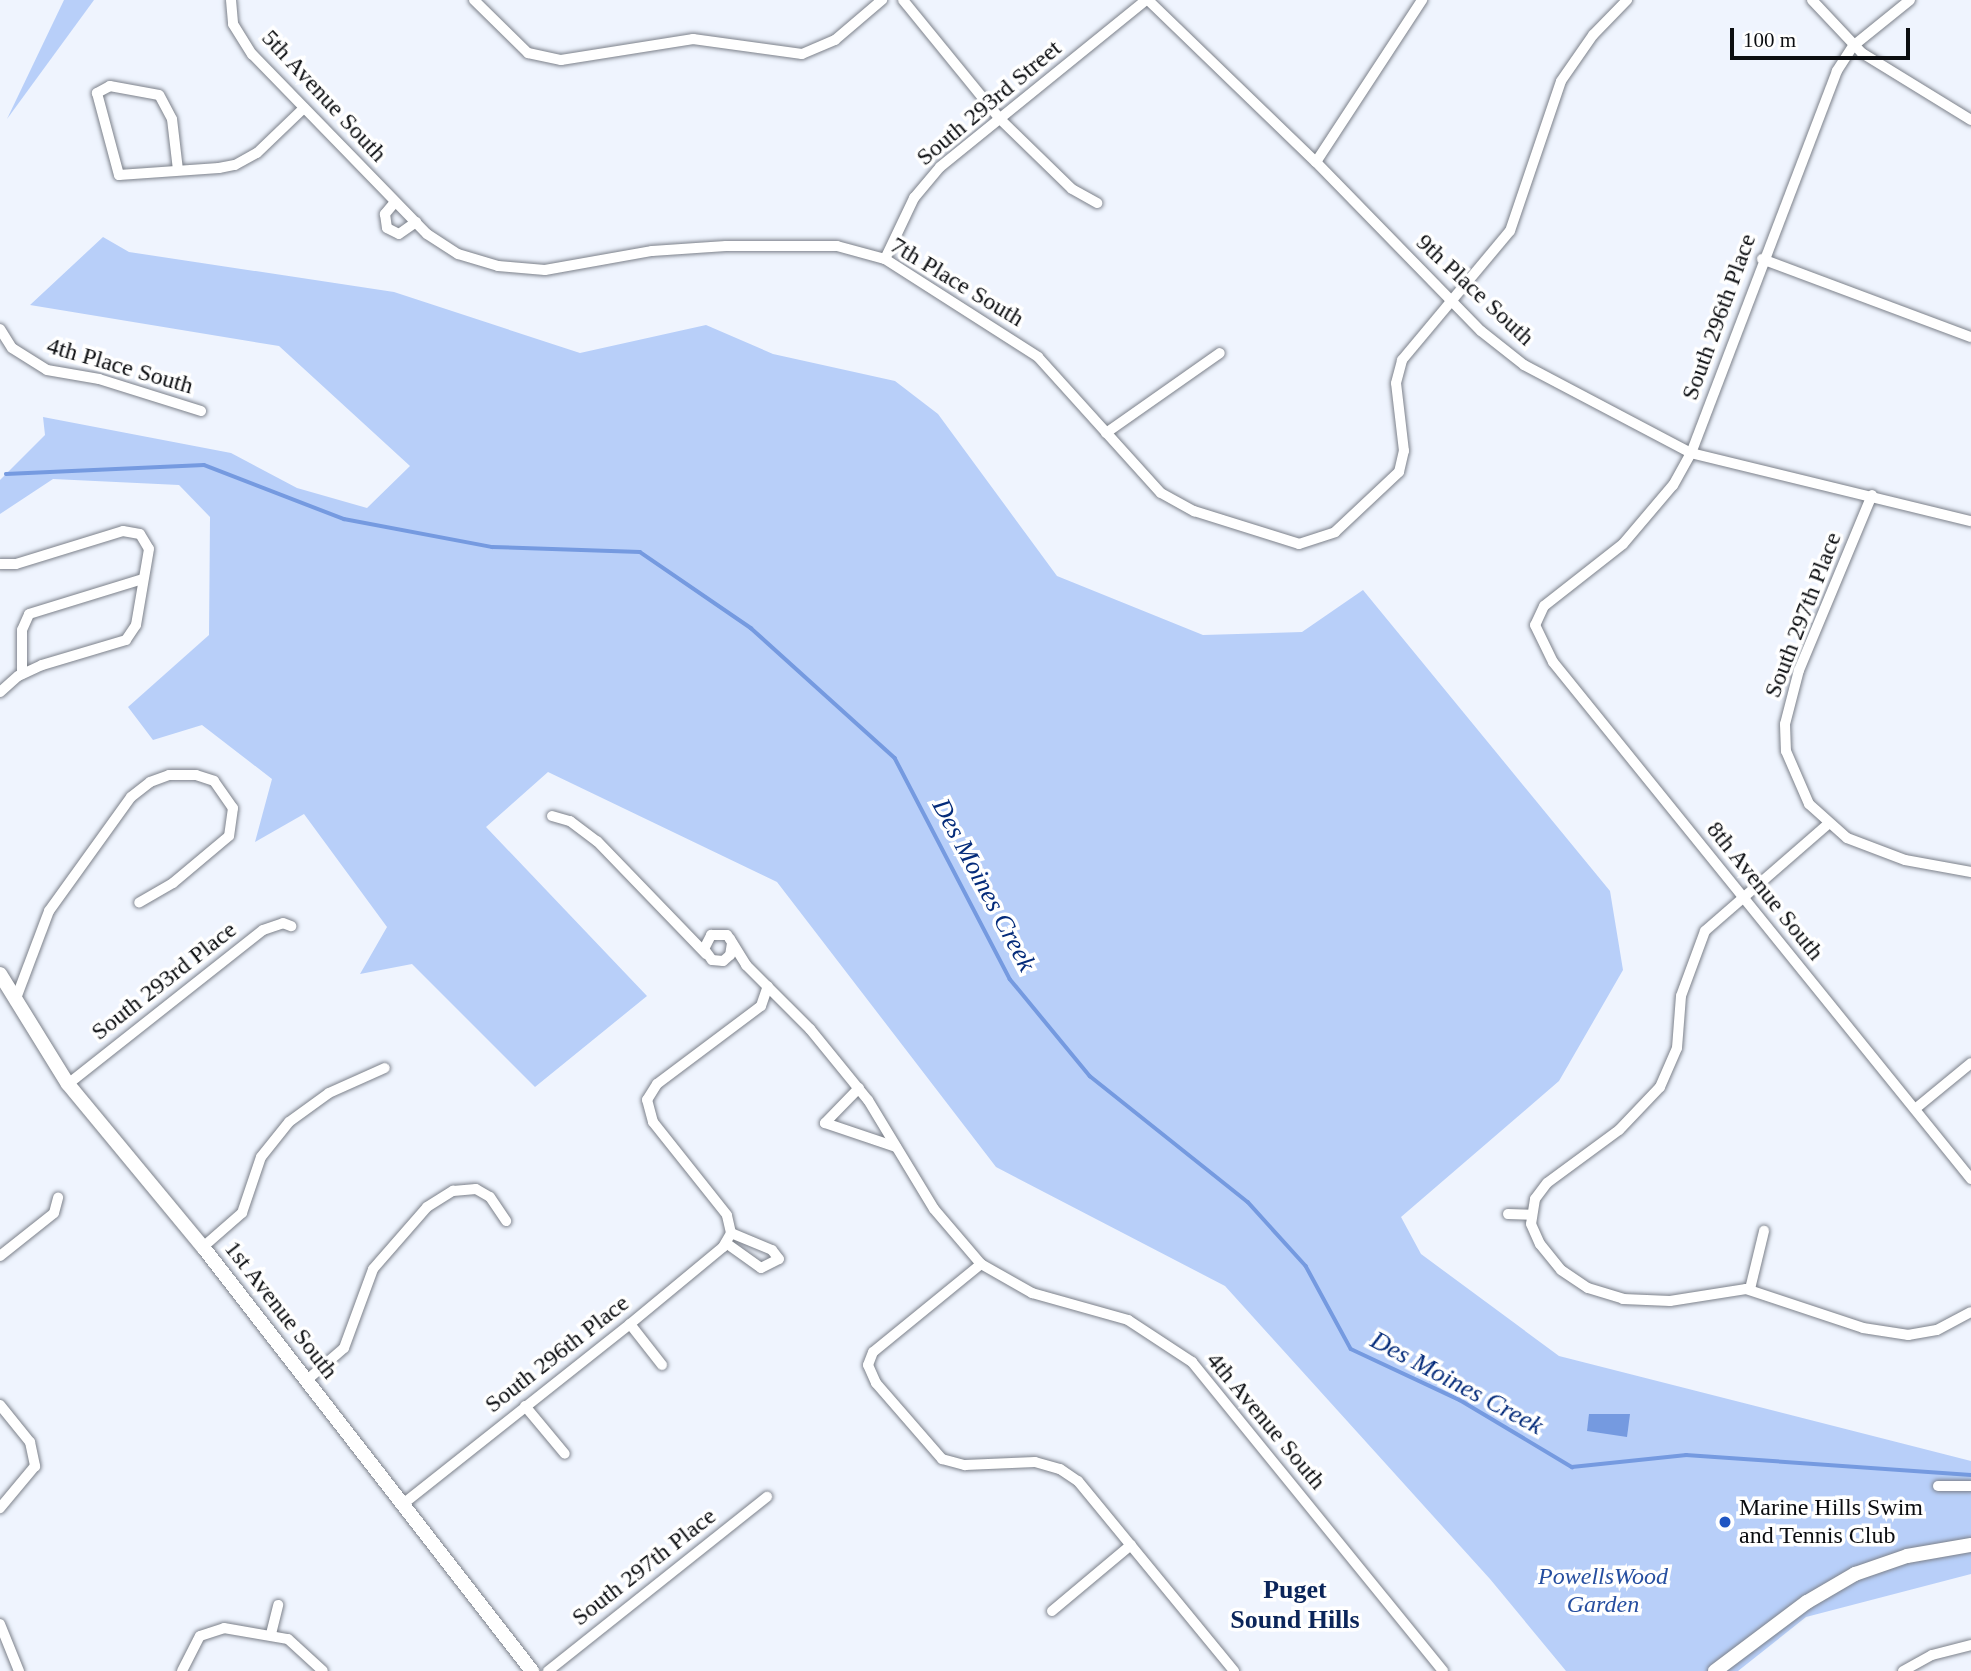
<!DOCTYPE html>
<html>
<head>
<meta charset="utf-8">
<style>
  body { margin:0 }
  #map { position:relative; width:1971px; height:1671px; overflow:hidden; background:#eff4fe; font-family:"Times New Roman",serif }
  div>[style] { position:absolute }
  [style*='--x'] { left:calc(var(--x)*1px); top:calc(var(--y)*1px); width:calc(var(--w)*1px); rotate:calc(var(--a)*1deg) }
  .green>* { inset:0; background:#b8cff9 }
  .water>* { inset:0; background:#759ae0 }
  .stream>* { height:3.5px; margin:-1.75px; padding:0 1.75px; transform-origin:1.75px; border-radius:1.75px; background:#759ae0 }
  .roads { filter:drop-shadow(0 0 2px #7c818a) drop-shadow(0 0 2px #7c818a) }
  .street>* { height:10px; margin:-5px; padding:0 5px; transform-origin:5px; border-radius:5px; background:#fff }
  .secondary>* { height:14px; margin:-7px; padding:0 7px; transform-origin:7px; border-radius:7px; background:#fff }
  .dots>* { width:19px; height:19px; translate:-50% -50%; box-sizing:border-box; border:4px solid #fff; border-radius:50% }
  span { translate:-50% -50%; white-space:nowrap; text-align:center; line-height:1.15; -webkit-text-stroke:7px #fff; paint-order:stroke }
  .street-label { font-size:24px; color:#0b0d10 }
  .poi-label { font-size:24px; color:#0b0d10 }
  .left { translate:0 -50%; text-align:left }
  .park-label { font-size:24px; color:#254ea0; font-style:italic }
  .water-label { font-size:26px; color:#042b7a; font-style:italic }
  .neighbourhood-label { font-size:26px; color:#0b255a; font-weight:700 }
  .scale { position:absolute; left:1730px; top:28px; width:180px; height:32px; box-sizing:border-box; border:4px solid #0b0d10; border-top:0; padding-left:9px; font-size:21px; line-height:24px; white-space:nowrap; color:#0b0d10; -webkit-text-stroke:5px #fff; paint-order:stroke }
</style>
</head>
<body>
<div id="map">
  <div class="green">
    <div style="clip-path:polygon(64px 0,94px 0,7px 119px)"></div>
    <div style="clip-path:polygon(103px 237px,129px 252px,394px 292px,580px 353px,706px 325px,773px 354px,895px 381px,938px 414px,1057px 576px,1203px 635px,1302px 632px,1363px 590px,1610px 891px,1623px 970px,1559px 1081px,1401px 1217px,1421px 1254px,1559px 1356px,1971px 1461px,1971px 1574px,1806px 1617px,1738px 1671px,1566px 1671px,1490px 1579px,1225px 1286px,996px 1167px,777px 882px,548px 772px,486px 827px,647px 996px,535px 1087px,412px 964px,360px 974px,387px 927px,304px 814px,255px 842px,272px 779px,202px 725px,153px 740px,128px 707px,209px 635px,210px 517px,179px 485px,53px 479px,0 514px,0 480px,45px 435px,43px 417px,231px 453px,297px 488px,367px 508px,410px 466px,279px 346px,30px 305px)"></div>
  </div>
  <div class="water">
    <div style="clip-path:polygon(1589px 1414px,1630px 1414px,1627px 1437px,1587px 1431px)"></div>
  </div>
  <div class="stream">
    <div style="--x:6;--y:474;--w:198;--a:-2.6"></div>
    <div style="--x:204;--y:465;--w:150;--a:21.1"></div>
    <div style="--x:344;--y:519;--w:151;--a:10.7"></div>
    <div style="--x:492;--y:547;--w:148;--a:1.9"></div>
    <div style="--x:640;--y:552;--w:135;--a:34.4"></div>
    <div style="--x:751;--y:628;--w:194;--a:42.1"></div>
    <div style="--x:895;--y:758;--w:249;--a:62.5"></div>
    <div style="--x:1010;--y:979;--w:126;--a:50.5"></div>
    <div style="--x:1090;--y:1076;--w:202;--a:38.6"></div>
    <div style="--x:1248;--y:1202;--w:86;--a:47.8"></div>
    <div style="--x:1306;--y:1266;--w:94;--a:61.5"></div>
    <div style="--x:1351;--y:1349;--w:120;--a:25.1"></div>
    <div style="--x:1460;--y:1400;--w:131;--a:30.9"></div>
    <div style="--x:1572;--y:1467;--w:115;--a:-6"></div>
    <div style="--x:1686;--y:1455;--w:286;--a:4"></div>
  </div>
  <div class="roads">
    <div class="street">
      <div style="--x:231;--y:0;--w:24;--a:85"></div>
      <div style="--x:233;--y:24;--w:36;--a:58"></div>
      <div style="--x:252;--y:54;--w:251;--a:45.8"></div>
      <div style="--x:427;--y:234;--w:37;--a:33"></div>
      <div style="--x:458;--y:254;--w:42;--a:16.7"></div>
      <div style="--x:498;--y:266;--w:47;--a:4.9"></div>
      <div style="--x:545;--y:270;--w:109;--a:-10.1"></div>
      <div style="--x:652;--y:251;--w:74;--a:-3.9"></div>
      <div style="--x:726;--y:246;--w:111;--a:0"></div>
      <div style="--x:837;--y:246;--w:50;--a:15.2"></div>
      <div style="--x:885;--y:259;--w:182;--a:32.6"></div>
      <div style="--x:1038;--y:357;--w:183;--a:47.9"></div>
      <div style="--x:1161;--y:493;--w:38;--a:29"></div>
      <div style="--x:1194;--y:511;--w:110;--a:17.4"></div>
      <div style="--x:1299;--y:544;--w:38;--a:-18"></div>
      <div style="--x:1335;--y:532;--w:88;--a:-43.2"></div>
      <div style="--x:1399;--y:472;--w:22;--a:-77"></div>
      <div style="--x:1404;--y:451;--w:68;--a:-96.7"></div>
      <div style="--x:1396;--y:383;--w:24;--a:-75"></div>
      <div style="--x:1402;--y:360;--w:168;--a:-50.1"></div>
      <div style="--x:1510;--y:231;--w:158;--a:-71.2"></div>
      <div style="--x:1561;--y:81;--w:56;--a:-55.2"></div>
      <div style="--x:1593;--y:35;--w:49;--a:-45.8"></div>
      <div style="--x:474;--y:0;--w:76;--a:44.5"></div>
      <div style="--x:528;--y:53;--w:34;--a:12"></div>
      <div style="--x:561;--y:60;--w:134;--a:-9"></div>
      <div style="--x:693;--y:39;--w:110;--a:7.8"></div>
      <div style="--x:802;--y:54;--w:36;--a:-23"></div>
      <div style="--x:835;--y:40;--w:62;--a:-40.4"></div>
      <div style="--x:903;--y:0;--w:154;--a:50.8"></div>
      <div style="--x:1000;--y:119;--w:100;--a:44.2"></div>
      <div style="--x:1072;--y:189;--w:29;--a:29"></div>
      <div style="--x:1148;--y:0;--w:233;--a:44"></div>
      <div style="--x:1316;--y:162;--w:236;--a:45.7"></div>
      <div style="--x:1481;--y:331;--w:55;--a:38.3"></div>
      <div style="--x:1524;--y:365;--w:189;--a:27.8"></div>
      <div style="--x:1691;--y:453;--w:288;--a:13.7"></div>
      <div style="--x:1812;--y:0;--w:73;--a:46.7"></div>
      <div style="--x:1862;--y:53;--w:128;--a:31.6"></div>
      <div style="--x:1910;--y:0;--w:73;--a:141.1"></div>
      <div style="--x:1853;--y:46;--w:30;--a:123"></div>
      <div style="--x:1837;--y:71;--w:409;--a:110.9"></div>
      <div style="--x:1691;--y:453;--w:37;--a:119"></div>
      <div style="--x:1673;--y:485;--w:77;--a:130.3"></div>
      <div style="--x:1623;--y:544;--w:100;--a:141.9"></div>
      <div style="--x:1544;--y:606;--w:21;--a:115"></div>
      <div style="--x:1535;--y:625;--w:41;--a:64.1"></div>
      <div style="--x:1553;--y:662;--w:665;--a:51.04"></div>
      <div style="--x:1316;--y:162;--w:194;--a:-56.8"></div>
      <div style="--x:178;--y:170;--w:51;--a:-96.7"></div>
      <div style="--x:172;--y:119;--w:27;--a:-118"></div>
      <div style="--x:159;--y:95;--w:50;--a:-169.6"></div>
      <div style="--x:110;--y:86;--w:15;--a:152"></div>
      <div style="--x:97;--y:93;--w:85;--a:75"></div>
      <div style="--x:119;--y:175;--w:100;--a:-4"></div>
      <div style="--x:219;--y:168;--w:16;--a:-11"></div>
      <div style="--x:235;--y:165;--w:25;--a:-29"></div>
      <div style="--x:257;--y:153;--w:65;--a:-43.8"></div>
      <div style="--x:395;--y:202;--w:16;--a:130"></div>
      <div style="--x:385;--y:214;--w:14;--a:82"></div>
      <div style="--x:387;--y:228;--w:13;--a:27"></div>
      <div style="--x:399;--y:234;--w:21;--a:-35"></div>
      <div style="--x:885;--y:259;--w:68;--a:-64.6"></div>
      <div style="--x:914;--y:198;--w:40;--a:-50"></div>
      <div style="--x:940;--y:167;--w:265;--a:-39"></div>
      <div style="--x:1762;--y:259;--w:223;--a:20.5"></div>
      <div style="--x:0;--y:329;--w:22;--a:58"></div>
      <div style="--x:12;--y:348;--w:41;--a:32.2"></div>
      <div style="--x:47;--y:370;--w:53;--a:9.8"></div>
      <div style="--x:99;--y:379;--w:107;--a:17.4"></div>
      <div style="--x:1106;--y:433;--w:139;--a:-35.1"></div>
      <div style="--x:1872;--y:495;--w:190;--a:112.6"></div>
      <div style="--x:1799;--y:670;--w:56;--a:104.5"></div>
      <div style="--x:1785;--y:724;--w:27;--a:88"></div>
      <div style="--x:1786;--y:751;--w:58;--a:66.5"></div>
      <div style="--x:1809;--y:804;--w:51;--a:41.8"></div>
      <div style="--x:1847;--y:838;--w:62;--a:20.8"></div>
      <div style="--x:1905;--y:860;--w:67;--a:10.3"></div>
      <div style="--x:0;--y:564;--w:16;--a:0"></div>
      <div style="--x:16;--y:564;--w:112;--a:-17.1"></div>
      <div style="--x:123;--y:531;--w:17;--a:10"></div>
      <div style="--x:140;--y:534;--w:17;--a:59"></div>
      <div style="--x:149;--y:549;--w:77;--a:99.7"></div>
      <div style="--x:136;--y:625;--w:18;--a:124"></div>
      <div style="--x:126;--y:640;--w:88;--a:163.4"></div>
      <div style="--x:42;--y:665;--w:26;--a:155"></div>
      <div style="--x:18;--y:676;--w:24;--a:138"></div>
      <div style="--x:22;--y:674;--w:44;--a:-90"></div>
      <div style="--x:22;--y:630;--w:17;--a:-66"></div>
      <div style="--x:29;--y:614;--w:119;--a:-17.1"></div>
      <div style="--x:552;--y:816;--w:19;--a:16"></div>
      <div style="--x:570;--y:821;--w:34;--a:37"></div>
      <div style="--x:597;--y:841;--w:157;--a:46"></div>
      <div style="--x:1828;--y:824;--w:163;--a:139"></div>
      <div style="--x:1705;--y:931;--w:69;--a:110.3"></div>
      <div style="--x:1681;--y:996;--w:52;--a:94.4"></div>
      <div style="--x:1677;--y:1048;--w:43;--a:113.6"></div>
      <div style="--x:1660;--y:1087;--w:59;--a:133.6"></div>
      <div style="--x:1619;--y:1130;--w:89;--a:143.6"></div>
      <div style="--x:1547;--y:1183;--w:20;--a:127"></div>
      <div style="--x:1535;--y:1199;--w:25;--a:99"></div>
      <div style="--x:1531;--y:1224;--w:22;--a:66"></div>
      <div style="--x:1540;--y:1244;--w:33;--a:51"></div>
      <div style="--x:1561;--y:1270;--w:32;--a:34"></div>
      <div style="--x:1588;--y:1288;--w:37;--a:17"></div>
      <div style="--x:1623;--y:1299;--w:47;--a:2.4"></div>
      <div style="--x:1670;--y:1301;--w:77;--a:-9"></div>
      <div style="--x:1746;--y:1289;--w:123;--a:18.4"></div>
      <div style="--x:1863;--y:1328;--w:46;--a:8.8"></div>
      <div style="--x:1908;--y:1335;--w:29;--a:-10"></div>
      <div style="--x:1937;--y:1330;--w:38;--a:-28"></div>
      <div style="--x:732;--y:943;--w:12;--a:99"></div>
      <div style="--x:730;--y:955;--w:9;--a:139"></div>
      <div style="--x:723;--y:961;--w:11;--a:-175"></div>
      <div style="--x:712;--y:960;--w:14;--a:-126"></div>
      <div style="--x:704;--y:949;--w:16;--a:-63"></div>
      <div style="--x:711;--y:935;--w:16;--a:0"></div>
      <div style="--x:727;--y:935;--w:5;--a:53"></div>
      <div style="--x:730;--y:939;--w:31;--a:58"></div>
      <div style="--x:746;--y:965;--w:91;--a:45"></div>
      <div style="--x:810;--y:1029;--w:92;--a:50.8"></div>
      <div style="--x:868;--y:1100;--w:127;--a:58.8"></div>
      <div style="--x:934;--y:1209;--w:72;--a:49.5"></div>
      <div style="--x:981;--y:1264;--w:59;--a:29.6"></div>
      <div style="--x:1032;--y:1293;--w:100;--a:15.7"></div>
      <div style="--x:1128;--y:1320;--w:77;--a:33.3"></div>
      <div style="--x:1192;--y:1362;--w:398;--a:50.9"></div>
      <div style="--x:15;--y:1001;--w:96;--a:-69.3"></div>
      <div style="--x:49;--y:911;--w:140;--a:-54.3"></div>
      <div style="--x:131;--y:797;--w:24;--a:-38"></div>
      <div style="--x:150;--y:782;--w:20;--a:-20"></div>
      <div style="--x:169;--y:775;--w:27;--a:0"></div>
      <div style="--x:196;--y:775;--w:19;--a:18"></div>
      <div style="--x:214;--y:781;--w:33;--a:55"></div>
      <div style="--x:233;--y:808;--w:28;--a:98"></div>
      <div style="--x:229;--y:836;--w:73;--a:140"></div>
      <div style="--x:173;--y:883;--w:39;--a:150"></div>
      <div style="--x:68;--y:1084;--w:248;--a:-38.3"></div>
      <div style="--x:263;--y:930;--w:21;--a:-19"></div>
      <div style="--x:283;--y:923;--w:9;--a:21"></div>
      <div style="--x:859;--y:1088;--w:49;--a:134.2"></div>
      <div style="--x:825;--y:1123;--w:75;--a:18.7"></div>
      <div style="--x:1915;--y:1109;--w:72;--a:-39.4"></div>
      <div style="--x:1508;--y:1214;--w:23;--a:2"></div>
      <div style="--x:731;--y:1233;--w:18;--a:-103"></div>
      <div style="--x:727;--y:1215;--w:119;--a:-128.5"></div>
      <div style="--x:653;--y:1122;--w:23;--a:-105"></div>
      <div style="--x:647;--y:1100;--w:19;--a:-58"></div>
      <div style="--x:657;--y:1084;--w:130;--a:-36.9"></div>
      <div style="--x:761;--y:1006;--w:21;--a:-71"></div>
      <div style="--x:726;--y:1243;--w:43;--a:35.5"></div>
      <div style="--x:761;--y:1268;--w:20;--a:-27"></div>
      <div style="--x:779;--y:1259;--w:11;--a:-128"></div>
      <div style="--x:772;--y:1250;--w:44;--a:-157.5"></div>
      <div style="--x:203;--y:1247;--w:52;--a:-41.1"></div>
      <div style="--x:242;--y:1213;--w:59;--a:-71.3"></div>
      <div style="--x:261;--y:1157;--w:45;--a:-51.3"></div>
      <div style="--x:289;--y:1122;--w:49;--a:-35.9"></div>
      <div style="--x:329;--y:1093;--w:61;--a:-24.1"></div>
      <div style="--x:0;--y:1256;--w:69;--a:-38.5"></div>
      <div style="--x:54;--y:1213;--w:16;--a:-75"></div>
      <div style="--x:981;--y:1264;--w:139;--a:140.8"></div>
      <div style="--x:873;--y:1352;--w:14;--a:111"></div>
      <div style="--x:868;--y:1365;--w:20;--a:66"></div>
      <div style="--x:876;--y:1383;--w:101;--a:49"></div>
      <div style="--x:942;--y:1459;--w:24;--a:15"></div>
      <div style="--x:965;--y:1465;--w:70;--a:-2.5"></div>
      <div style="--x:1035;--y:1462;--w:26;--a:16"></div>
      <div style="--x:1060;--y:1469;--w:22;--a:34"></div>
      <div style="--x:1078;--y:1481;--w:246;--a:50.6"></div>
      <div style="--x:1750;--y:1289;--w:60;--a:-76.4"></div>
      <div style="--x:630;--y:1324;--w:52;--a:52"></div>
      <div style="--x:307;--y:1380;--w:49;--a:-40.9"></div>
      <div style="--x:344;--y:1348;--w:84;--a:-69.8"></div>
      <div style="--x:373;--y:1269;--w:82;--a:-48.9"></div>
      <div style="--x:427;--y:1207;--w:31;--a:-32"></div>
      <div style="--x:453;--y:1191;--w:23;--a:-5"></div>
      <div style="--x:476;--y:1189;--w:16;--a:30"></div>
      <div style="--x:490;--y:1197;--w:29;--a:56"></div>
      <div style="--x:0;--y:1405;--w:48;--a:51"></div>
      <div style="--x:30;--y:1442;--w:25;--a:78"></div>
      <div style="--x:35;--y:1466;--w:55;--a:129.8"></div>
      <div style="--x:525;--y:1406;--w:62;--a:50.2"></div>
      <div style="--x:1938;--y:1486;--w:33;--a:0"></div>
      <div style="--x:403;--y:1504;--w:290;--a:-38.4"></div>
      <div style="--x:630;--y:1324;--w:121;--a:-39.6"></div>
      <div style="--x:723;--y:1247;--w:16;--a:-60"></div>
      <div style="--x:1052;--y:1611;--w:103;--a:-39.9"></div>
      <div style="--x:0;--y:1624;--w:51;--a:68"></div>
      <div style="--x:271;--y:1634;--w:30;--a:-76"></div>
      <div style="--x:182;--y:1671;--w:39;--a:-63"></div>
      <div style="--x:200;--y:1636;--w:25;--a:-18"></div>
      <div style="--x:224;--y:1628;--w:65;--a:9.8"></div>
      <div style="--x:288;--y:1639;--w:47;--a:42.4"></div>
      <div style="--x:548;--y:1671;--w:280;--a:-38.5"></div>
      <div style="--x:1903;--y:1671;--w:33;--a:-29"></div>
      <div style="--x:1932;--y:1655;--w:40;--a:-14.4"></div>
    </div>
    <div class="secondary">
      <div style="--x:0;--y:974;--w:129;--a:58.3"></div>
      <div style="--x:68;--y:1084;--w:212;--a:50.4"></div>
      <div style="--x:203;--y:1247;--w:537;--a:52.19"></div>
      <div style="--x:1715;--y:1671;--w:115;--a:-36.9"></div>
      <div style="--x:1807;--y:1602;--w:56;--a:-30.3"></div>
      <div style="--x:1855;--y:1574;--w:55;--a:-19.1"></div>
      <div style="--x:1907;--y:1556;--w:65;--a:-9.8"></div>
    </div>
  </div>
  <div class="dots">
    <div style="left:1725px;top:1522px;background:#2056c3"></div>
  </div>
  <div class="street-label">
    <span style="left:324px;top:96px;rotate:47deg">5th Avenue South</span>
    <span style="left:989px;top:103px;rotate:-40deg">South 293rd Street</span>
    <span style="left:957px;top:282px;rotate:31deg">7th Place South</span>
    <span style="left:1475px;top:290px;rotate:43deg">9th Place South</span>
    <span style="left:1719px;top:317px;rotate:-70deg">South 296th Place</span>
    <span style="left:120px;top:366px;rotate:16deg">4th Place South</span>
    <span style="left:1803px;top:615px;rotate:-69deg">South 297th Place</span>
    <span style="left:1765px;top:891px;rotate:51deg">8th Avenue South</span>
    <span style="left:164px;top:981px;rotate:-38deg">South 293rd Place</span>
    <span style="left:281px;top:1310px;rotate:52deg">1st Avenue South</span>
    <span style="left:557px;top:1354px;rotate:-38deg">South 296th Place</span>
    <span style="left:1266px;top:1421px;rotate:50deg">4th Avenue South</span>
    <span style="left:644px;top:1567px;rotate:-38deg">South 297th Place</span>
  </div>
  <div class="poi-label">
    <span class="left" style="left:1739px;top:1522px">Marine Hills Swim<br>and Tennis Club</span>
  </div>
  <div class="park-label">
    <span style="left:1603px;top:1591px">PowellsWood<br>Garden</span>
  </div>
  <div class="water-label">
    <span style="left:984px;top:885px;rotate:62deg">Des Moines Creek</span>
    <span style="left:1457px;top:1383px;rotate:28deg">Des Moines Creek</span>
  </div>
  <div class="neighbourhood-label">
    <span style="left:1295px;top:1605px">Puget<br>Sound Hills</span>
  </div>
  <div class="scale">100 m</div>
</div>
</body>
</html>
